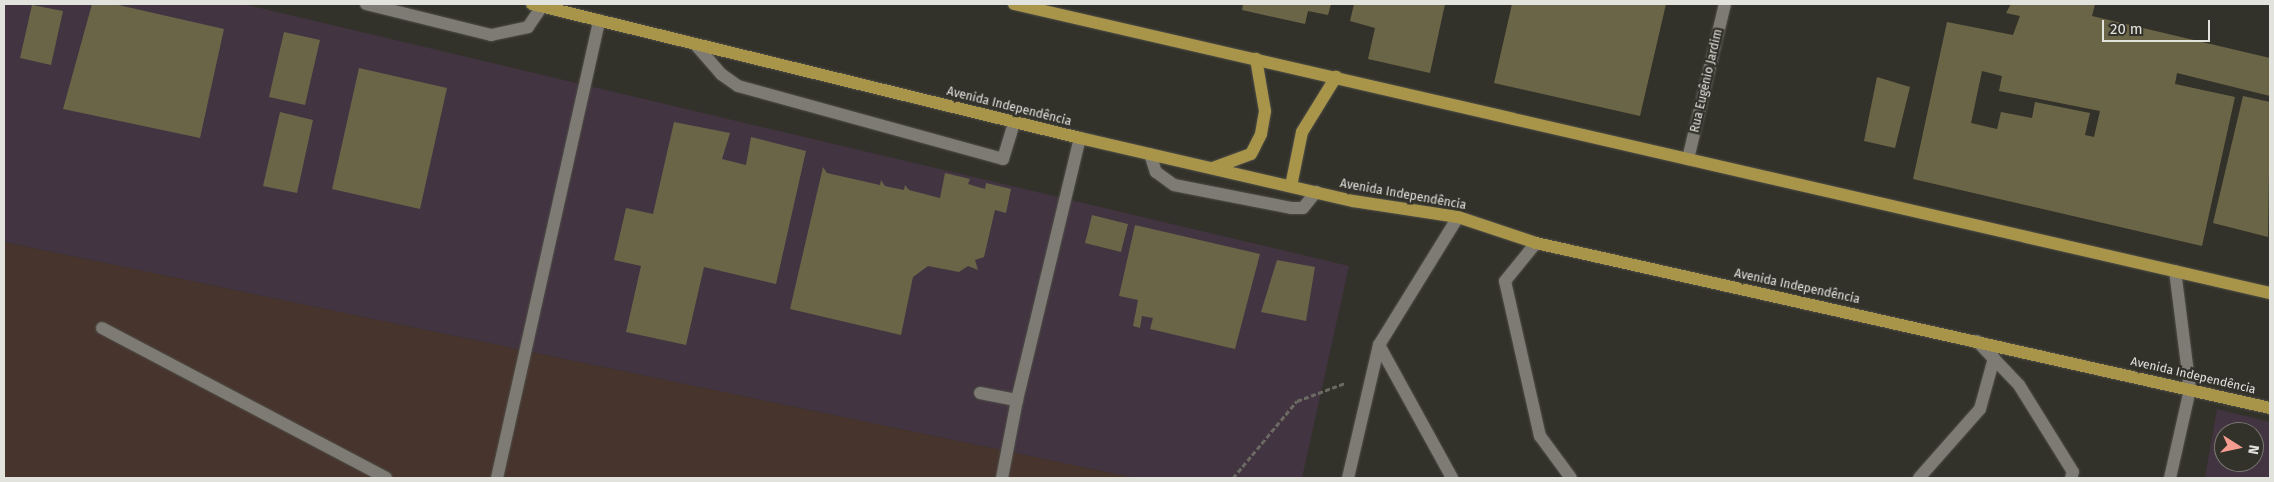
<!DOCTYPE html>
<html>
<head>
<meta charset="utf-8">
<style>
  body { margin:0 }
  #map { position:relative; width:2274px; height:482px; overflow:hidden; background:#33322a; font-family:"Fira Sans",sans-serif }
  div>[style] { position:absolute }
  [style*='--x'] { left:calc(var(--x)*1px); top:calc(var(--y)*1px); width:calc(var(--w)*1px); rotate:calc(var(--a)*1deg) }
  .commercial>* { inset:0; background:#423441 }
  .industrial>* { inset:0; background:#47342d }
  .building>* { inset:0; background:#6b6548 }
  .path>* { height:3px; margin-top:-1.5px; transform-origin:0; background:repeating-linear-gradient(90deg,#6a6962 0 5px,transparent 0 7.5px) }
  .roads { filter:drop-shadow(0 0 1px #4f4e48) drop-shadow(0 0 1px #4f4e48) }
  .minor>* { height:12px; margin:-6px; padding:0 6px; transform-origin:6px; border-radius:6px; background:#7d7b73 }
  .major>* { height:12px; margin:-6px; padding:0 6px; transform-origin:6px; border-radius:6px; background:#a8954a }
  span { translate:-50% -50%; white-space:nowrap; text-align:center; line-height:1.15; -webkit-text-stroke:5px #33322a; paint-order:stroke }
  .street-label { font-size:12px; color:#e3e3de }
  .frame { position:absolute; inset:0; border:5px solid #e3e3de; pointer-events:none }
  .north { position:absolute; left:2214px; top:422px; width:50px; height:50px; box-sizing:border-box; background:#33322a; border:1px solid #797972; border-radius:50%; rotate:100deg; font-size:14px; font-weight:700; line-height:20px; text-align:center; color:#e3e3de }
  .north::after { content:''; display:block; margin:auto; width:18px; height:22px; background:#f59c90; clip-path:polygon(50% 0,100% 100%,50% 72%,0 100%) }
  .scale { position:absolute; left:2102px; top:20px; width:108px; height:22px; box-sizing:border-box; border:2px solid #e3e3de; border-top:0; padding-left:6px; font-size:15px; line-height:18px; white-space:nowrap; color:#e3e3de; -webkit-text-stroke:4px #33322a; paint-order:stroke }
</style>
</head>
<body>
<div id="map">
  <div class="commercial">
    <div style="clip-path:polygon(4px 4px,243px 4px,1349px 266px,1302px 478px,1135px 478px,4px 242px)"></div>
    <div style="clip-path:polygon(evenodd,2217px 409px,2270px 422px,2270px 478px,2205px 478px,2217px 409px,2224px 432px,2254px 432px,2254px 462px,2224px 462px,2224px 432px)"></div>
  </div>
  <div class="industrial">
    <div style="clip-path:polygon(4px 242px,1135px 478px,4px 478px)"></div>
  </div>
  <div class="building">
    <div style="clip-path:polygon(92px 4px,114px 4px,224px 29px,200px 138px,63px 109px)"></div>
    <div style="clip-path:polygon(1243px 4px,1331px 4px,1328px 15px,1308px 11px,1305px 24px,1242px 10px)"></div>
    <div style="clip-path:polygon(1354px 4px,1445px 4px,1430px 73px,1368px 59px,1375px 28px,1350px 21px)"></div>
    <div style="clip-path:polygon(1512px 4px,1666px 4px,1640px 116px,1494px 83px)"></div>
    <div style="clip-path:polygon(evenodd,2011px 4px,2095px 4px,2092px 16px,2270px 58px,2270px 96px,2177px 73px,2175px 84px,2235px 97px,2202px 246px,1913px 179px,1947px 22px,2013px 35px,2020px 16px,2006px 13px,2011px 4px,1982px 71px,2002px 76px,1999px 91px,2100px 111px,2094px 137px,2085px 135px,2090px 113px,2035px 102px,2032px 118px,2001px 112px,1997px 129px,1971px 123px,1982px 71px)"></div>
    <div style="clip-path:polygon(32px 5px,63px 11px,51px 65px,20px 58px)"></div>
    <div style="clip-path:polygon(284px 32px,320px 40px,305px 105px,269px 97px)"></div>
    <div style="clip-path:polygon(359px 68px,447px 88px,420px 209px,332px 189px)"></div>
    <div style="clip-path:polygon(1877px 77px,1910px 87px,1895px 148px,1864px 141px)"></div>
    <div style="clip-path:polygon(2243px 96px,2270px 102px,2268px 237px,2213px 223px)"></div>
    <div style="clip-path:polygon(280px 112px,313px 120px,297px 193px,263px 186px)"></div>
    <div style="clip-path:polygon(674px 122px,730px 133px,722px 159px,746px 165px,751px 137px,806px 151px,776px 284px,704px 267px,686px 345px,626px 332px,641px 266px,614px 260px,626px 208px,653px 214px)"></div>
    <div style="clip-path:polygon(823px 167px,827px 173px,880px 185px,881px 180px,885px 186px,904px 190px,905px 185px,909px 190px,940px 198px,945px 173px,970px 179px,968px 184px,985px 189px,986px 183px,1011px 189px,1006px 213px,995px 210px,984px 257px,975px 260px,978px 270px,968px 266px,959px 272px,928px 266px,913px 277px,901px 335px,790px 309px)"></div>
    <div style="clip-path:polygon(1092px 215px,1128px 224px,1121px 252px,1085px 243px)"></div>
    <div style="clip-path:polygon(1135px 225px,1260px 254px,1235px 349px,1150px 329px,1153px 318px,1142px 316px,1140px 328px,1133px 326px,1138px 300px,1119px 296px)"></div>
    <div style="clip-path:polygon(1277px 260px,1315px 267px,1306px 321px,1261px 312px)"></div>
  </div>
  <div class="path">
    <div style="--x:1233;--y:478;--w:100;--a:-50.3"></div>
    <div style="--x:1297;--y:401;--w:51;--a:-20.6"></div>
  </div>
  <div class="roads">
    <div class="minor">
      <div style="--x:366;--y:4;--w:129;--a:13.9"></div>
      <div style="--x:491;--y:35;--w:38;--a:-12"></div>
      <div style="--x:528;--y:27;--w:25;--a:-56"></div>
      <div style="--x:695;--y:44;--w:40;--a:49"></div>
      <div style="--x:721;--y:74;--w:21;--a:35"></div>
      <div style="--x:738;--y:86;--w:275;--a:15.4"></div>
      <div style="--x:1003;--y:159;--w:39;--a:-73"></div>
      <div style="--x:1150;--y:154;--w:19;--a:72"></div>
      <div style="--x:1156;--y:172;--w:22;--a:36"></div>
      <div style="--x:1174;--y:185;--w:119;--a:11.1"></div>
      <div style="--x:1291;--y:208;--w:12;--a:0"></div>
      <div style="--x:1303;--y:208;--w:21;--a:-51"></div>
      <div style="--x:1688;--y:159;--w:159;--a:-76.6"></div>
      <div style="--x:1536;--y:243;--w:49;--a:129.2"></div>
      <div style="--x:1505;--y:281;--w:159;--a:77.3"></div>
      <div style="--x:1540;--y:436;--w:52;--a:53.6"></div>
      <div style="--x:102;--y:328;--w:321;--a:27.8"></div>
      <div style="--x:1977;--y:341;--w:61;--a:46.3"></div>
      <div style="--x:2019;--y:385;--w:102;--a:58.2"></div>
      <div style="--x:2073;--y:472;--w:6;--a:108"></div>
      <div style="--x:1379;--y:345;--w:152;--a:61.2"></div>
      <div style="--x:980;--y:393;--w:38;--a:11"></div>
      <div style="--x:1017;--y:400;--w:269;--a:-76.5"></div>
      <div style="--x:497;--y:478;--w:469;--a:-77.4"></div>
      <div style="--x:1002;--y:478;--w:79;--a:-79.1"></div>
      <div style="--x:1348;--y:478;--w:137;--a:-76.9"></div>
      <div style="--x:1379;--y:345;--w:150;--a:-58.3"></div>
      <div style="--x:1919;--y:478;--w:92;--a:-48.5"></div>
      <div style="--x:1980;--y:409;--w:53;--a:-74.6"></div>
      <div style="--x:2170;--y:478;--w:91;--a:-77.3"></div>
      <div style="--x:2190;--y:389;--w:119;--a:-97.2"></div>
    </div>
    <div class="major">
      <div style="--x:532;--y:4;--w:564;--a:13.74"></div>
      <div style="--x:1080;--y:138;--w:280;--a:13"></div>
      <div style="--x:1353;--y:201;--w:106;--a:8.7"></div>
      <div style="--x:1458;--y:217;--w:82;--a:18.4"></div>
      <div style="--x:1536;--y:243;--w:752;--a:12.67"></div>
      <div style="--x:1014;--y:4;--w:1289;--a:12.96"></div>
      <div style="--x:1213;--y:168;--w:40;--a:-20.2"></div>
      <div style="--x:1251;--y:154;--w:22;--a:-63"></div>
      <div style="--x:1261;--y:134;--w:23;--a:-80"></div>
      <div style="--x:1265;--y:111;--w:53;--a:-99.8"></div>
      <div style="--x:1291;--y:186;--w:55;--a:-78.5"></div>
      <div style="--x:1302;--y:132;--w:65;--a:-58.3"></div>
    </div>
  </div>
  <div class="street-label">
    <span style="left:1707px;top:81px;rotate:-77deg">Rua Eugênio Jardim</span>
    <span style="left:1009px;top:107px;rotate:14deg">Avenida Independência</span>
    <span style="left:1403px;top:195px;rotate:10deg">Avenida Independência</span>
    <span style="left:1797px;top:287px;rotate:12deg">Avenida Independência</span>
    <span style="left:2193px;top:376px;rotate:13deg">Avenida Independência</span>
  </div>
  <div class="frame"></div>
  <div class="north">N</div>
  <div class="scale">20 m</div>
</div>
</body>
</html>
